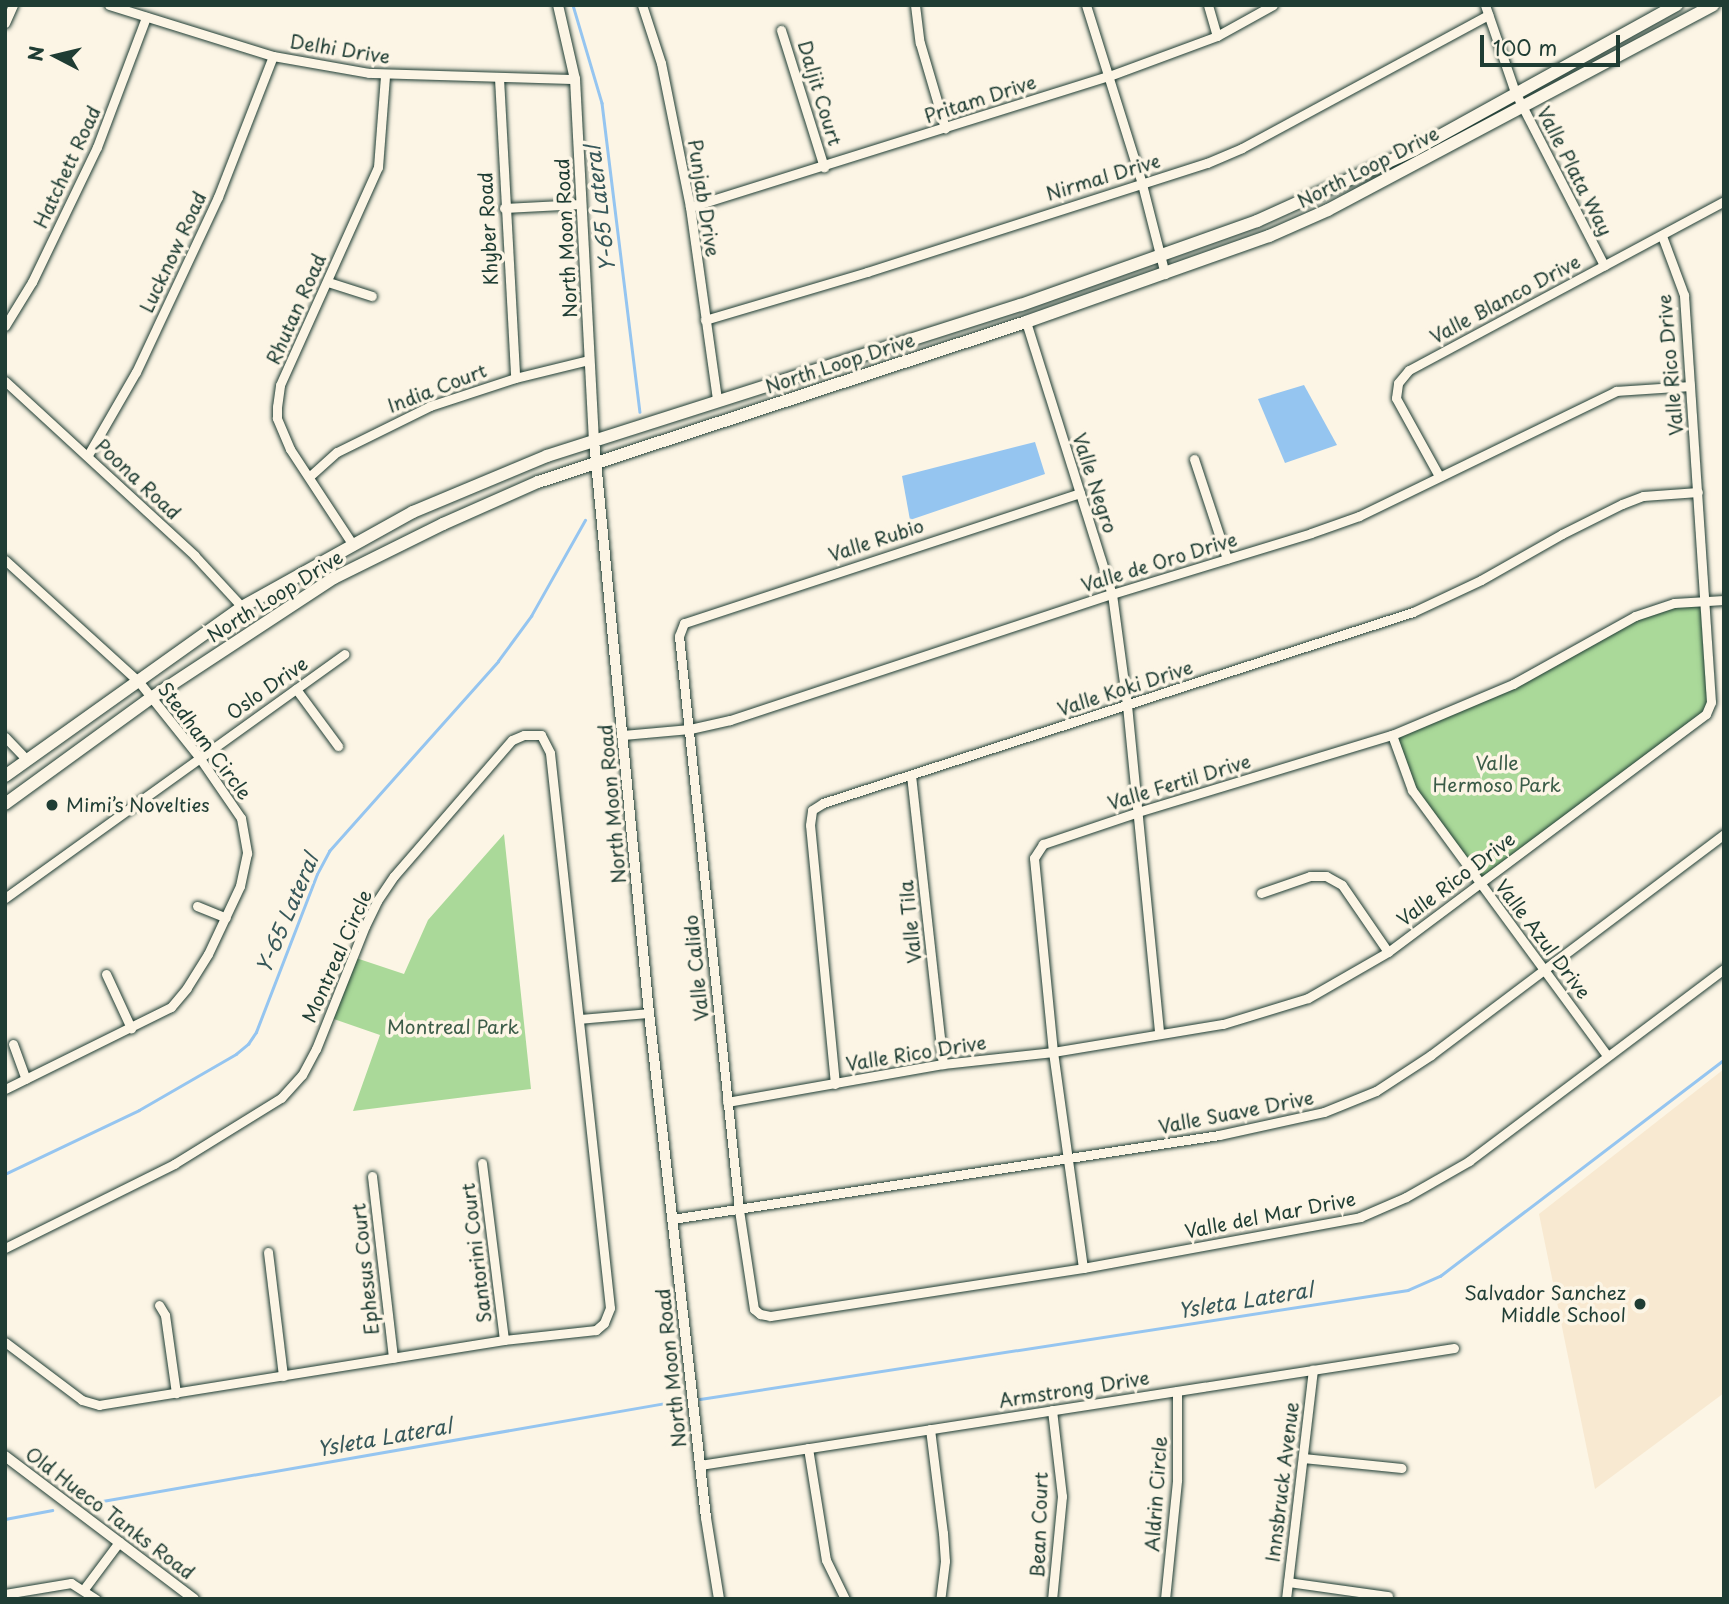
<!DOCTYPE html>
<html>
<head>
<meta charset="utf-8">
<style>
  body { margin:0 }
  #map { position:relative; width:1729px; height:1604px; overflow:hidden; background:#fcf5e5; font-family:"Playpen Sans",sans-serif }
  div>[style] { position:absolute }
  [style*='--x'] { left:calc(var(--x)*1px); top:calc(var(--y)*1px); width:calc(var(--w)*1px); rotate:calc(var(--a)*1deg) }
  .built>* { inset:0; background:#f8e9d1 }
  .green>* { inset:0; background:#aad999 }
  .water>* { inset:0; background:#95c5f0 }
  .stream>* { height:2.5px; margin:-1.25px; padding:0 1.25px; transform-origin:1.25px; border-radius:1.25px; background:#95c5f0 }
  .roads { filter:drop-shadow(0 0 2px #1f3d34) drop-shadow(0 0 2px #1f3d34) }
  .minor>* { height:9px; margin:-4.5px; padding:0 4.5px; transform-origin:4.5px; border-radius:4.5px; background:#fcf5e5 }
  .tertiary>* { height:10px; margin:-5px; padding:0 5px; transform-origin:5px; border-radius:5px; background:#fcf5e5 }
  .secondary>* { height:12px; margin:-6px; padding:0 6px; transform-origin:6px; border-radius:6px; background:#fcf5e5 }
  .dots>* { width:19px; height:19px; translate:-50% -50%; box-sizing:border-box; border:4px solid #fcf5e5; border-radius:50% }
  span { translate:-50% -50%; white-space:nowrap; text-align:center; line-height:1.15; -webkit-text-stroke:7px #fcf5e5; paint-order:stroke }
  .street-label { font-size:19px; color:#1f3d34 }
  .park-label { font-size:19px; color:#3b5c48 }
  .poi-label { font-size:19px; color:#1f3d34 }
  .left { translate:0 -50%; text-align:left }
  .right { translate:-100% -50%; text-align:right }
  .water-label { font-size:21px; color:#37585a; font-style:italic }
  .frame { position:absolute; inset:0; border:7px solid #1f3d34; pointer-events:none }
  .north { position:absolute; left:21px; top:21px; width:70px; height:70px; -webkit-text-stroke:5px #fcf5e5; paint-order:stroke; rotate:277deg; font-size:19px; font-weight:700; line-height:28px; text-align:center; color:#1f3d34 }
  .north::after { content:''; display:block; margin:auto; width:24px; height:32px; background:#1f3d34; clip-path:polygon(50% 0,100% 100%,50% 72%,0 100%) }
  .scale { position:absolute; left:1480px; top:35px; width:140px; height:32px; box-sizing:border-box; border:4px solid #1f3d34; border-top:0; padding-left:9px; font-size:21px; line-height:24px; white-space:nowrap; color:#1f3d34; -webkit-text-stroke:5px #fcf5e5; paint-order:stroke }
</style>
</head>
<body>
<div id="map">
  <div class="built">
    <div style="clip-path:polygon(1724px 1069px,1724px 1393px,1595px 1489px,1539px 1214px)"></div>
  </div>
  <div class="green">
    <div style="clip-path:polygon(1704px 601px,1711px 702px,1706px 714px,1478px 883px,1412px 790px,1392px 735px,1513px 684px,1635px 616px)"></div>
    <div style="clip-path:polygon(504px 834px,531px 1089px,353px 1111px,380px 1035px,328px 1017px,353px 957px,404px 974px,428px 920px)"></div>
  </div>
  <div class="water">
    <div style="clip-path:polygon(1304px 385px,1337px 445px,1285px 463px,1258px 399px)"></div>
    <div style="clip-path:polygon(1035px 442px,1045px 474px,910px 520px,902px 476px)"></div>
  </div>
  <div class="stream">
    <div style="--x:573;--y:5;--w:102;--a:73.5"></div>
    <div style="--x:602;--y:103;--w:311;--a:83"></div>
    <div style="--x:5;--y:1174;--w:148;--a:-25.5"></div>
    <div style="--x:139;--y:1110;--w:112;--a:-30"></div>
    <div style="--x:236;--y:1054;--w:16;--a:-40"></div>
    <div style="--x:248;--y:1044;--w:14;--a:-56"></div>
    <div style="--x:256;--y:1032;--w:169;--a:-68.9"></div>
    <div style="--x:317;--y:874;--w:26;--a:-62"></div>
    <div style="--x:329;--y:851;--w:254;--a:-48.3"></div>
    <div style="--x:498;--y:661;--w:56;--a:-53.7"></div>
    <div style="--x:531;--y:616;--w:110;--a:-60.6"></div>
    <div style="--x:700;--y:1399;--w:716;--a:-8.75"></div>
    <div style="--x:1408;--y:1290;--w:35;--a:-24"></div>
    <div style="--x:1440;--y:1276;--w:357;--a:-37.3"></div>
    <div style="--x:91;--y:1503;--w:601;--a:-9.87"></div>
    <div style="--x:5;--y:1519;--w:48;--a:-10.8"></div>
  </div>
  <div class="roads">
    <div class="minor">
      <div style="--x:109;--y:5;--w:172;--a:17.3"></div>
      <div style="--x:273;--y:56;--w:97;--a:10"></div>
      <div style="--x:369;--y:73;--w:206;--a:1.7"></div>
      <div style="--x:642;--y:5;--w:61;--a:71.9"></div>
      <div style="--x:661;--y:63;--w:147;--a:78.6"></div>
      <div style="--x:690;--y:207;--w:195;--a:82"></div>
      <div style="--x:915;--y:5;--w:38;--a:83"></div>
      <div style="--x:920;--y:43;--w:89;--a:73.6"></div>
      <div style="--x:1086;--y:5;--w:188;--a:72.6"></div>
      <div style="--x:1142;--y:184;--w:93;--a:75.7"></div>
      <div style="--x:1208;--y:5;--w:32;--a:74"></div>
      <div style="--x:1485;--y:5;--w:92;--a:71"></div>
      <div style="--x:1515;--y:92;--w:195;--a:62.8"></div>
      <div style="--x:5;--y:23;--w:20;--a:-66"></div>
      <div style="--x:781;--y:30;--w:144;--a:72.6"></div>
      <div style="--x:499;--y:78;--w:300;--a:86.9"></div>
      <div style="--x:690;--y:207;--w:439;--a:-17.4"></div>
      <div style="--x:1109;--y:76;--w:115;--a:-20.3"></div>
      <div style="--x:1217;--y:36;--w:64;--a:-29"></div>
      <div style="--x:504;--y:208;--w:77;--a:-3"></div>
      <div style="--x:328;--y:282;--w:46;--a:17.7"></div>
      <div style="--x:705;--y:320;--w:169;--a:-16.5"></div>
      <div style="--x:867;--y:272;--w:357;--a:-17.8"></div>
      <div style="--x:1207;--y:163;--w:38;--a:-23"></div>
      <div style="--x:1242;--y:148;--w:280;--a:-28.4"></div>
      <div style="--x:1026;--y:322;--w:285;--a:72.5"></div>
      <div style="--x:1112;--y:594;--w:112;--a:82.3"></div>
      <div style="--x:1127;--y:705;--w:330;--a:84.4"></div>
      <div style="--x:5;--y:326;--w:52;--a:-58.5"></div>
      <div style="--x:32;--y:282;--w:150;--a:-64.3"></div>
      <div style="--x:97;--y:147;--w:139;--a:-69.3"></div>
      <div style="--x:5;--y:381;--w:258;--a:42.6"></div>
      <div style="--x:195;--y:556;--w:69;--a:47.3"></div>
      <div style="--x:88;--y:455;--w:96;--a:-60"></div>
      <div style="--x:136;--y:372;--w:193;--a:-64.9"></div>
      <div style="--x:218;--y:197;--w:151;--a:-68.7"></div>
      <div style="--x:1194;--y:459;--w:105;--a:71.7"></div>
      <div style="--x:310;--y:476;--w:36;--a:-42"></div>
      <div style="--x:337;--y:452;--w:104;--a:-26.3"></div>
      <div style="--x:430;--y:406;--w:89;--a:-18.2"></div>
      <div style="--x:515;--y:378;--w:76;--a:-13.7"></div>
      <div style="--x:1439;--y:476;--w:89;--a:-118.9"></div>
      <div style="--x:1396;--y:398;--w:15;--a:-82"></div>
      <div style="--x:1398;--y:383;--w:17;--a:-50"></div>
      <div style="--x:1409;--y:370;--w:357;--a:-28.2"></div>
      <div style="--x:1080;--y:493;--w:417;--a:161.8"></div>
      <div style="--x:684;--y:623;--w:14;--a:111"></div>
      <div style="--x:679;--y:636;--w:577;--a:84.03"></div>
      <div style="--x:739;--y:1210;--w:100;--a:81.4"></div>
      <div style="--x:754;--y:1309;--w:8;--a:40"></div>
      <div style="--x:760;--y:1314;--w:10;--a:11"></div>
      <div style="--x:770;--y:1316;--w:317;--a:-8.7"></div>
      <div style="--x:1083;--y:1268;--w:282;--a:-10.4"></div>
      <div style="--x:1360;--y:1217;--w:50;--a:-23.5"></div>
      <div style="--x:1406;--y:1197;--w:73;--a:-29.7"></div>
      <div style="--x:1469;--y:1161;--w:319;--a:-37"></div>
      <div style="--x:353;--y:545;--w:115;--a:-123.3"></div>
      <div style="--x:290;--y:449;--w:34;--a:-113"></div>
      <div style="--x:277;--y:418;--w:11;--a:-90"></div>
      <div style="--x:277;--y:407;--w:22;--a:-82"></div>
      <div style="--x:280;--y:385;--w:239;--a:-65.8"></div>
      <div style="--x:378;--y:167;--w:92;--a:-85.6"></div>
      <div style="--x:5;--y:560;--w:181;--a:42.3"></div>
      <div style="--x:139;--y:682;--w:96;--a:51.3"></div>
      <div style="--x:199;--y:757;--w:74;--a:55.5"></div>
      <div style="--x:241;--y:818;--w:36;--a:80"></div>
      <div style="--x:247;--y:853;--w:34;--a:102"></div>
      <div style="--x:240;--y:886;--w:75;--a:115.2"></div>
      <div style="--x:208;--y:954;--w:40;--a:122"></div>
      <div style="--x:187;--y:988;--w:25;--a:130"></div>
      <div style="--x:171;--y:1007;--w:185;--a:153.7"></div>
      <div style="--x:296;--y:689;--w:71;--a:53.6"></div>
      <div style="--x:623;--y:735;--w:67;--a:-5.1"></div>
      <div style="--x:690;--y:729;--w:41;--a:-12.7"></div>
      <div style="--x:730;--y:720;--w:402;--a:-18.3"></div>
      <div style="--x:1112;--y:594;--w:208;--a:-17"></div>
      <div style="--x:1311;--y:533;--w:51;--a:-19.5"></div>
      <div style="--x:1359;--y:516;--w:286;--a:-25.9"></div>
      <div style="--x:1616;--y:391;--w:74;--a:-3.9"></div>
      <div style="--x:1392;--y:735;--w:59;--a:70"></div>
      <div style="--x:1412;--y:790;--w:329;--a:53.7"></div>
      <div style="--x:5;--y:737;--w:32;--a:46"></div>
      <div style="--x:911;--y:775;--w:291;--a:83.7"></div>
      <div style="--x:1261;--y:893;--w:52;--a:-19.1"></div>
      <div style="--x:1310;--y:876;--w:16;--a:0"></div>
      <div style="--x:1326;--y:876;--w:18;--a:29"></div>
      <div style="--x:1342;--y:885;--w:81;--a:55.5"></div>
      <div style="--x:5;--y:898;--w:418;--a:-35.7"></div>
      <div style="--x:197;--y:906;--w:31;--a:22"></div>
      <div style="--x:106;--y:974;--w:60;--a:65.2"></div>
      <div style="--x:579;--y:1019;--w:70;--a:-4.9"></div>
      <div style="--x:13;--y:1044;--w:37;--a:70"></div>
      <div style="--x:835;--y:1084;--w:260;--a:-95.5"></div>
      <div style="--x:810;--y:825;--w:15;--a:-82"></div>
      <div style="--x:812;--y:810;--w:13;--a:-32"></div>
      <div style="--x:823;--y:803;--w:620;--a:-17.94"></div>
      <div style="--x:1413;--y:612;--w:75;--a:-25.2"></div>
      <div style="--x:1481;--y:580;--w:93;--a:-29.6"></div>
      <div style="--x:1562;--y:534;--w:67;--a:-26.6"></div>
      <div style="--x:1622;--y:504;--w:22;--a:-21"></div>
      <div style="--x:1643;--y:496;--w:55;--a:-4.2"></div>
      <div style="--x:727;--y:1102;--w:219;--a:-10"></div>
      <div style="--x:943;--y:1064;--w:111;--a:-6.2"></div>
      <div style="--x:1053;--y:1052;--w:172;--a:-9.4"></div>
      <div style="--x:1223;--y:1024;--w:89;--a:-17"></div>
      <div style="--x:1308;--y:998;--w:92;--a:-29.9"></div>
      <div style="--x:1388;--y:952;--w:397;--a:-36.8"></div>
      <div style="--x:1706;--y:714;--w:13;--a:-67"></div>
      <div style="--x:1711;--y:702;--w:408;--a:-93.8"></div>
      <div style="--x:1684;--y:295;--w:63;--a:-110.4"></div>
      <div style="--x:482;--y:1163;--w:178;--a:82.9"></div>
      <div style="--x:372;--y:1176;--w:183;--a:83.4"></div>
      <div style="--x:672;--y:1219;--w:553;--a:-8.73"></div>
      <div style="--x:1219;--y:1135;--w:107;--a:-12.4"></div>
      <div style="--x:1324;--y:1112;--w:56;--a:-22"></div>
      <div style="--x:1376;--y:1091;--w:66;--a:-33.2"></div>
      <div style="--x:1431;--y:1055;--w:367;--a:-37"></div>
      <div style="--x:5;--y:1248;--w:189;--a:-26.4"></div>
      <div style="--x:174;--y:1164;--w:126;--a:-31.7"></div>
      <div style="--x:281;--y:1098;--w:31;--a:-48"></div>
      <div style="--x:302;--y:1075;--w:30;--a:-62"></div>
      <div style="--x:316;--y:1049;--w:132;--a:-68.3"></div>
      <div style="--x:365;--y:926;--w:28;--a:-64"></div>
      <div style="--x:377;--y:901;--w:30;--a:-56"></div>
      <div style="--x:394;--y:876;--w:180;--a:-49.1"></div>
      <div style="--x:512;--y:740;--w:13;--a:-23"></div>
      <div style="--x:524;--y:735;--w:17;--a:0"></div>
      <div style="--x:541;--y:735;--w:20;--a:63"></div>
      <div style="--x:550;--y:753;--w:558;--a:83.83"></div>
      <div style="--x:610;--y:1308;--w:16;--a:112"></div>
      <div style="--x:604;--y:1323;--w:11;--a:139"></div>
      <div style="--x:596;--y:1330;--w:93;--a:173.8"></div>
      <div style="--x:504;--y:1340;--w:410;--a:170.9"></div>
      <div style="--x:99;--y:1405;--w:18;--a:-164"></div>
      <div style="--x:82;--y:1400;--w:96;--a:-143"></div>
      <div style="--x:268;--y:1252;--w:125;--a:83.1"></div>
      <div style="--x:1083;--y:1268;--w:218;--a:-97.9"></div>
      <div style="--x:1053;--y:1052;--w:195;--a:-95.6"></div>
      <div style="--x:1034;--y:858;--w:17;--a:-57"></div>
      <div style="--x:1043;--y:844;--w:100;--a:-18.6"></div>
      <div style="--x:1138;--y:812;--w:265;--a:-16.9"></div>
      <div style="--x:1392;--y:735;--w:131;--a:-22.9"></div>
      <div style="--x:1513;--y:684;--w:140;--a:-29.1"></div>
      <div style="--x:1635;--y:616;--w:41;--a:-18.4"></div>
      <div style="--x:1674;--y:603;--w:50;--a:-3.4"></div>
      <div style="--x:159;--y:1305;--w:12;--a:59"></div>
      <div style="--x:165;--y:1315;--w:79;--a:82"></div>
      <div style="--x:1052;--y:1410;--w:87;--a:83.4"></div>
      <div style="--x:1062;--y:1496;--w:103;--a:95.5"></div>
      <div style="--x:930;--y:1429;--w:105;--a:82.9"></div>
      <div style="--x:943;--y:1533;--w:28;--a:86"></div>
      <div style="--x:945;--y:1561;--w:38;--a:97"></div>
      <div style="--x:808;--y:1448;--w:113;--a:80.9"></div>
      <div style="--x:826;--y:1560;--w:43;--a:64"></div>
      <div style="--x:1303;--y:1458;--w:99;--a:5.8"></div>
      <div style="--x:700;--y:1465;--w:763;--a:-8.82"></div>
      <div style="--x:1288;--y:1582;--w:101;--a:8"></div>
      <div style="--x:84;--y:1589;--w:59;--a:-53.3"></div>
      <div style="--x:5;--y:1594;--w:67;--a:-9.5"></div>
      <div style="--x:71;--y:1583;--w:30;--a:33"></div>
      <div style="--x:1165;--y:1599;--w:120;--a:-84.2"></div>
      <div style="--x:1177;--y:1480;--w:89;--a:-90"></div>
      <div style="--x:1286;--y:1599;--w:231;--a:-83.3"></div>
    </div>
    <div class="tertiary">
      <div style="--x:558;--y:5;--w:76;--a:77.1"></div>
      <div style="--x:575;--y:79;--w:362;--a:87"></div>
      <div style="--x:594;--y:441;--w:575;--a:84.51"></div>
      <div style="--x:649;--y:1013;--w:508;--a:83.56"></div>
      <div style="--x:706;--y:1518;--w:82;--a:80.9"></div>
      <div style="--x:5;--y:1456;--w:237;--a:37.1"></div>
    </div>
    <div class="secondary">
      <div style="--x:5;--y:776;--w:291;--a:-35.5"></div>
      <div style="--x:242;--y:607;--w:196;--a:-29.1"></div>
      <div style="--x:413;--y:512;--w:145;--a:-22.7"></div>
      <div style="--x:547;--y:456;--w:497;--a:-17.7"></div>
      <div style="--x:1021;--y:305;--w:251;--a:-19.6"></div>
      <div style="--x:1257;--y:221;--w:172;--a:-24.3"></div>
      <div style="--x:1414;--y:150;--w:300;--a:-28.9"></div>
      <div style="--x:5;--y:804;--w:180;--a:-36"></div>
      <div style="--x:151;--y:698;--w:219;--a:-33.3"></div>
      <div style="--x:334;--y:578;--w:122;--a:-26.4"></div>
      <div style="--x:443;--y:524;--w:104;--a:-23.9"></div>
      <div style="--x:538;--y:482;--w:514;--a:-18.15"></div>
      <div style="--x:1026;--y:322;--w:258;--a:-19.5"></div>
      <div style="--x:1269;--y:236;--w:64;--a:-23.8"></div>
      <div style="--x:1328;--y:210;--w:436;--a:-28"></div>
    </div>
  </div>
  <div class="dots">
    <div style="left:52px;top:805px;background:#1f3d34"></div>
    <div style="left:1640px;top:1304px;background:#1f3d34"></div>
  </div>
  <div class="street-label">
    <span style="left:340px;top:49px;rotate:9deg">Delhi Drive</span>
    <span style="left:820px;top:93px;rotate:73deg">Daljit Court</span>
    <span style="left:980px;top:99px;rotate:-18deg">Pritam Drive</span>
    <span style="left:67px;top:167px;rotate:-65deg">Hatchett Road</span>
    <span style="left:1368px;top:167px;rotate:-27deg">North Loop Drive</span>
    <span style="left:1575px;top:171px;rotate:63deg">Valle Plata Way</span>
    <span style="left:1103px;top:177px;rotate:-17deg">Nirmal Drive</span>
    <span style="left:704px;top:198px;rotate:81deg">Punjab Drive</span>
    <span style="left:488px;top:229px;rotate:-93deg">Khyber Road</span>
    <span style="left:566px;top:238px;rotate:-93deg">North Moon Road</span>
    <span style="left:173px;top:252px;rotate:-65deg">Lucknow Road</span>
    <span style="left:1505px;top:299px;rotate:-28deg">Valle Blanco Drive</span>
    <span style="left:296px;top:309px;rotate:-66deg">Rhutan Road</span>
    <span style="left:840px;top:363px;rotate:-18deg">North Loop Drive</span>
    <span style="left:1670px;top:365px;rotate:-95deg">Valle Rico Drive</span>
    <span style="left:437px;top:388px;rotate:-21deg">India Court</span>
    <span style="left:138px;top:479px;rotate:43deg">Poona Road</span>
    <span style="left:1095px;top:483px;rotate:72deg">Valle Negro</span>
    <span style="left:876px;top:540px;rotate:-18deg">Valle Rubio</span>
    <span style="left:1159px;top:562px;rotate:-17deg">Valle de Oro Drive</span>
    <span style="left:275px;top:596px;rotate:-32deg">North Loop Drive</span>
    <span style="left:267px;top:688px;rotate:-35deg">Oslo Drive</span>
    <span style="left:1125px;top:688px;rotate:-18deg">Valle Koki Drive</span>
    <span style="left:205px;top:741px;rotate:53deg">Stedham Circle</span>
    <span style="left:1179px;top:782px;rotate:-17deg">Valle Fertil Drive</span>
    <span style="left:612px;top:804px;rotate:-95deg">North Moon Road</span>
    <span style="left:1456px;top:879px;rotate:-37deg">Valle Rico Drive</span>
    <span style="left:910px;top:922px;rotate:-96deg">Valle Tila</span>
    <span style="left:1543px;top:939px;rotate:53deg">Valle Azul Drive</span>
    <span style="left:337px;top:956px;rotate:-66deg">Montreal Circle</span>
    <span style="left:696px;top:968px;rotate:-96deg">Valle Calido</span>
    <span style="left:916px;top:1053px;rotate:-9deg">Valle Rico Drive</span>
    <span style="left:1236px;top:1112px;rotate:-11deg">Valle Suave Drive</span>
    <span style="left:1270px;top:1215px;rotate:-11deg">Valle del Mar Drive</span>
    <span style="left:476px;top:1253px;rotate:-97deg">Santorini Court</span>
    <span style="left:365px;top:1269px;rotate:-96deg">Ephesus Court</span>
    <span style="left:671px;top:1368px;rotate:-96deg">North Moon Road</span>
    <span style="left:1074px;top:1389px;rotate:-9deg">Armstrong Drive</span>
    <span style="left:1282px;top:1482px;rotate:-83deg">Innsbruck Avenue</span>
    <span style="left:1156px;top:1494px;rotate:-86deg">Aldrin Circle</span>
    <span style="left:110px;top:1513px;rotate:37deg">Old Hueco Tanks Road</span>
    <span style="left:1039px;top:1525px;rotate:-88deg">Bean Court</span>
  </div>
  <div class="park-label">
    <span style="left:1497px;top:774px">Valle<br>Hermoso Park</span>
    <span style="left:453px;top:1027px">Montreal Park</span>
  </div>
  <div class="poi-label">
    <span class="left" style="left:66px;top:805px">Mimi’s Novelties</span>
    <span class="right" style="left:1626px;top:1304px">Salvador Sanchez<br>Middle School</span>
  </div>
  <div class="water-label">
    <span style="left:599px;top:209px;rotate:-97deg">Y-65 Lateral</span>
    <span style="left:286px;top:913px;rotate:-67deg">Y-65 Lateral</span>
    <span style="left:1245px;top:1299px;rotate:-9deg">Ysleta Lateral</span>
    <span style="left:384px;top:1436px;rotate:-10deg">Ysleta Lateral</span>
  </div>
  <div class="frame"></div>
  <div class="north">N</div>
  <div class="scale">100 m</div>
</div>
</body>
</html>
